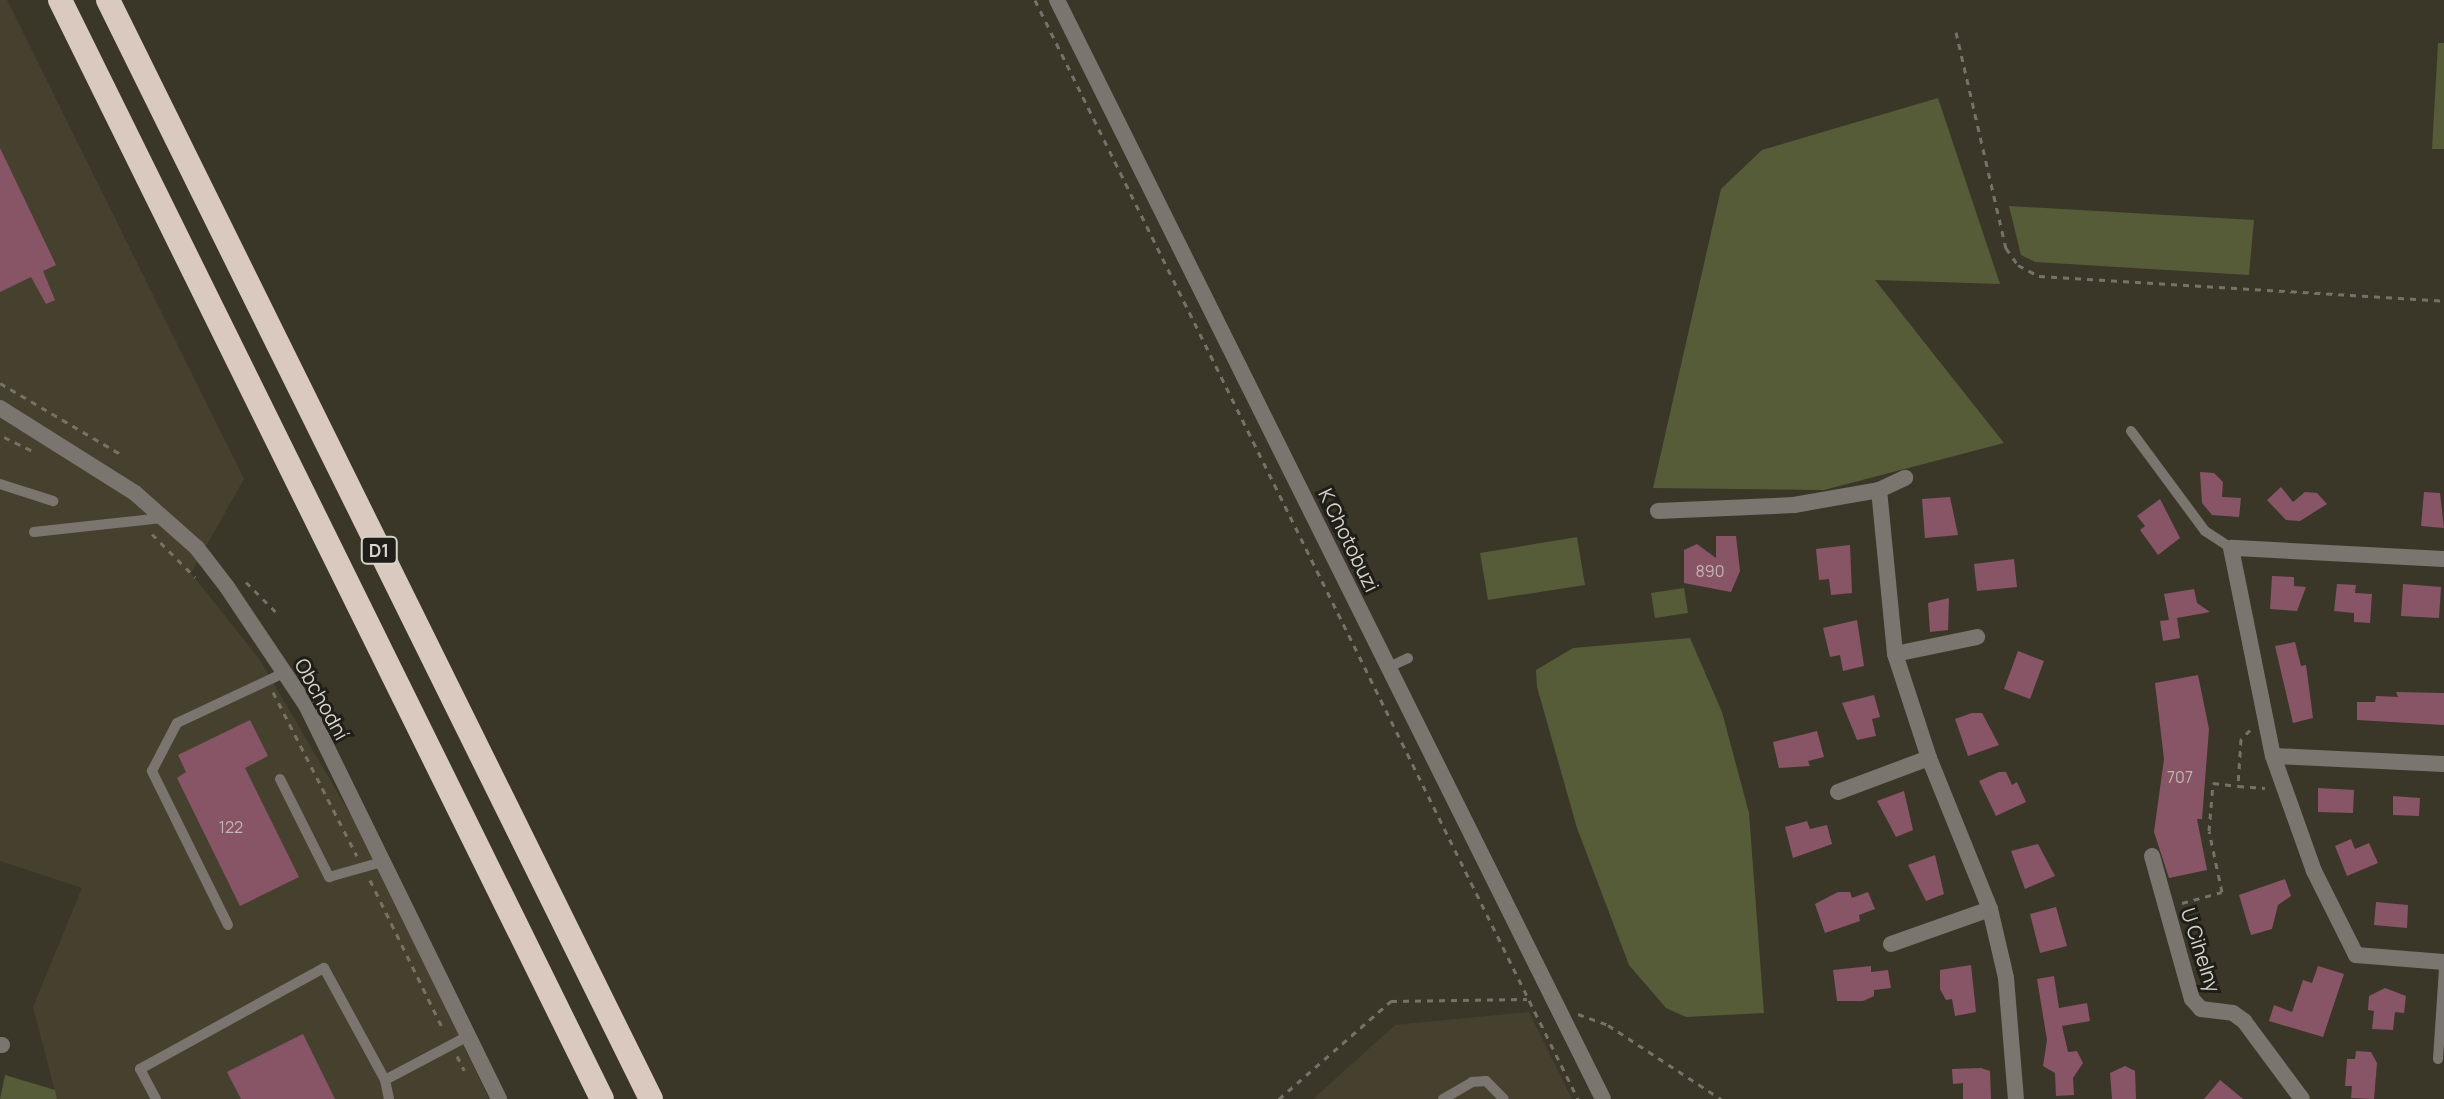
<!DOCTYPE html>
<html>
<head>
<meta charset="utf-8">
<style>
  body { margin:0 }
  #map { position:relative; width:2444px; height:1099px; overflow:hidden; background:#3a3729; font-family:Manrope,sans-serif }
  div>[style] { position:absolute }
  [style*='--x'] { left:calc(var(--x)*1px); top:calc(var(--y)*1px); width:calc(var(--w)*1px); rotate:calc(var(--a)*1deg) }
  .built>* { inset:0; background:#46412e }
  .green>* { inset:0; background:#565b38 }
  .building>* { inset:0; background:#856 }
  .path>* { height:3px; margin-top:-1.5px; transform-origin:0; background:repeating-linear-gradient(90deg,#757267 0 6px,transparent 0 12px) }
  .service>* { height:10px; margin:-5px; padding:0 5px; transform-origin:5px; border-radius:5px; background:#7b7570 }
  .minor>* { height:16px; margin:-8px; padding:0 8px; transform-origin:8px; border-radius:8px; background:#7b7570 }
  .tertiary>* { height:16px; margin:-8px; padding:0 8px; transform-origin:8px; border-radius:8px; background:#7b7570 }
  .motorway>* { height:24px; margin:-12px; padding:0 12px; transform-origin:12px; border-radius:12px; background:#d9c9bf }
  span { translate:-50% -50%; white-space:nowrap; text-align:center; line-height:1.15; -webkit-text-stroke:6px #201e18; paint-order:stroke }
  .number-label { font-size:16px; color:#c2b4b2 }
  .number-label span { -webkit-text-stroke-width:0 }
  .shield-label span { padding:2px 6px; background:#201e18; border:2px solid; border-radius:6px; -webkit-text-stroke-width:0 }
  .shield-label { font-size:18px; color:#d6d4cc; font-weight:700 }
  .street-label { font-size:20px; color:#d6d4cc }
</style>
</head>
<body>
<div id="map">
  <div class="built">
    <div style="clip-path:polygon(0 0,7px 0,244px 479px,191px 573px,260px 660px,370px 848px,489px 1099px,57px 1099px,33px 1007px,82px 888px,0 861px)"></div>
    <div style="clip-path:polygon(1529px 1012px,1572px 1099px,1313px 1099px,1395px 1025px)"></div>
  </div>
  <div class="green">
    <div style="clip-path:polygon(2438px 43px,2444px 43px,2444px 149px,2432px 149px)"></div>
    <div style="clip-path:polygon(1938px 98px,2000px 284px,1875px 280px,2004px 443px,1824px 490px,1653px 488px,1721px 189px,1762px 150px)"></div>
    <div style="clip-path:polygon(2009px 206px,2254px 220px,2249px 275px,2035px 262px,2021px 255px)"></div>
    <div style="clip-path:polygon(1577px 537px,1585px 585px,1488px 600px,1480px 553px)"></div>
    <div style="clip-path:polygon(1684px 588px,1688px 613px,1655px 618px,1651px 593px)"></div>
    <div style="clip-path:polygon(1690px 638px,1722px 712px,1749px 813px,1764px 1013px,1686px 1017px,1666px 1008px,1629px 965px,1577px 828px,1537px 687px,1536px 670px,1573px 648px)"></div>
    <div style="clip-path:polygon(5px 1075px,55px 1090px,57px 1099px,0 1099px)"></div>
  </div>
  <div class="building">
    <div style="clip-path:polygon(0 148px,56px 265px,43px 271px,55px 300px,46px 304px,31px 277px,0 292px)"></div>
    <div style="clip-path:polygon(2200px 472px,2214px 473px,2223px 482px,2222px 497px,2241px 498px,2239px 517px,2212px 515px,2202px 503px)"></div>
    <div style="clip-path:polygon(2281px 487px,2293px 502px,2305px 492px,2317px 493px,2327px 504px,2300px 521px,2286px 520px,2267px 500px)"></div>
    <div style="clip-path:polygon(2424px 492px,2440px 493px,2444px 528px,2421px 526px)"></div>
    <div style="clip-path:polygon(1950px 497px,1958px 535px,1925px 538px,1922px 499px)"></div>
    <div style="clip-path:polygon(2160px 499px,2180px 538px,2158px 555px,2140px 530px,2145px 526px,2137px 516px)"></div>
    <div style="clip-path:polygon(1716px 536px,1736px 536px,1740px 571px,1731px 592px,1684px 583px,1684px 550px,1697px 544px,1716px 558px)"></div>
    <div style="clip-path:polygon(1850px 545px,1852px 593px,1831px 595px,1829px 579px,1819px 580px,1816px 549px)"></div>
    <div style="clip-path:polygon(2014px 559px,2017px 587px,1977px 591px,1974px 564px)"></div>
    <div style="clip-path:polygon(2272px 576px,2294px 577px,2294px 586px,2306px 587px,2297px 611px,2270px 609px)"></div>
    <div style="clip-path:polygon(2337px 584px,2356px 585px,2355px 593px,2372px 594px,2370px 623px,2354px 622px,2354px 613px,2334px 611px)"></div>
    <div style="clip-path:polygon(2403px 584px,2441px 587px,2439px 618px,2401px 616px)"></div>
    <div style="clip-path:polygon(2194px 589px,2197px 603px,2210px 612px,2177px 618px,2180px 638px,2163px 641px,2160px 621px,2169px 620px,2164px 594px)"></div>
    <div style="clip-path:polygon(1949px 598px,1948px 630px,1930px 632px,1928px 603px)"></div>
    <div style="clip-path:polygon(1857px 620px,1864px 666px,1843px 671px,1840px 655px,1830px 657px,1823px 628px)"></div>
    <div style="clip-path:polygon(2295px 642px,2301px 666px,2306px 665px,2313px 718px,2293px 723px,2275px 646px)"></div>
    <div style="clip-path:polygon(2018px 651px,2044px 661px,2030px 699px,2004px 689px)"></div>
    <div style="clip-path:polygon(2198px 675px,2209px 729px,2202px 819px,2197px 819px,2207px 870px,2169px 878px,2154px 832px,2164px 759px,2155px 683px)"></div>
    <div style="clip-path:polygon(2396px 692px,2444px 693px,2444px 725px,2357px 720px,2357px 702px,2375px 702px,2376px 696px,2398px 697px)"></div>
    <div style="clip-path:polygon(1874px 695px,1880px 717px,1872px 719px,1876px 736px,1857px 740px,1842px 703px)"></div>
    <div style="clip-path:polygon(1972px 713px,1982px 713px,1999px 745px,1968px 756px,1955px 719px)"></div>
    <div style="clip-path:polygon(250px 720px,268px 756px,245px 768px,299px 877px,240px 906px,177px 778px,186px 772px,178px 755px)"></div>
    <div style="clip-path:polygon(1817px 731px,1824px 757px,1808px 761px,1810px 766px,1779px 768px,1773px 742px)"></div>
    <div style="clip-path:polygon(1999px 772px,2006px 772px,2012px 785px,2017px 782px,2026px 802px,1996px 816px,1979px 781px)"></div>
    <div style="clip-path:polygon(2318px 788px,2354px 790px,2353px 813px,2318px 812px)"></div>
    <div style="clip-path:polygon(1904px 791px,1913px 830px,1896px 837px,1877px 801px)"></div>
    <div style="clip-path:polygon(2393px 796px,2420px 798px,2419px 816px,2393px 815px)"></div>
    <div style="clip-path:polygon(1807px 821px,1810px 829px,1827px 825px,1832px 844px,1793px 858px,1785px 827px)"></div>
    <div style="clip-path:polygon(2351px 839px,2355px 849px,2369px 843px,2378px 863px,2347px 876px,2335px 846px)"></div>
    <div style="clip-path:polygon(2038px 844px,2055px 876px,2025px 889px,2011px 851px)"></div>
    <div style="clip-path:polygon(1935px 855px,1944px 894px,1926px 901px,1908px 865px)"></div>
    <div style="clip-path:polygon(2285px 879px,2291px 896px,2278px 905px,2272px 929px,2251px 935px,2239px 895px)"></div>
    <div style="clip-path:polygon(1838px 892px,1850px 892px,1852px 898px,1868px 892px,1875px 909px,1859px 915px,1860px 921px,1825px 933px,1815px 904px)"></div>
    <div style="clip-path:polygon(2376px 902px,2408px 905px,2407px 928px,2374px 925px)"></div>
    <div style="clip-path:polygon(2056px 907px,2067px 946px,2040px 953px,2030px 914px)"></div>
    <div style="clip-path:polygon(1971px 965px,1976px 1012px,1955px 1016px,1952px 999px,1946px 1000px,1940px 989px,1940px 970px)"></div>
    <div style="clip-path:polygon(1871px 966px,1871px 972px,1888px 970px,1891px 988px,1874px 990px,1874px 996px,1863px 1001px,1837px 1001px,1833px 970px)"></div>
    <div style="clip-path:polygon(2318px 966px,2344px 974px,2323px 1037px,2269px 1021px,2274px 1005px,2292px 1012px,2303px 980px,2312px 983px)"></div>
    <div style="clip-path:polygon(2054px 976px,2059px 1008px,2087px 1003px,2090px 1021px,2062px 1026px,2068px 1052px,2077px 1051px,2083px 1063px,2073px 1078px,2074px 1095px,2056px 1096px,2055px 1073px,2043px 1066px,2047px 1040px,2037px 979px)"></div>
    <div style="clip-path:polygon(2385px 988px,2406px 996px,2404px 1013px,2395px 1012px,2393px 1030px,2372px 1029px,2374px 1011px,2368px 1010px,2369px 996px)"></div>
    <div style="clip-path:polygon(303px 1034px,335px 1099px,241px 1099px,227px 1072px)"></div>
    <div style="clip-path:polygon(2356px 1051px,2371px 1052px,2377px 1063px,2374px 1099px,2351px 1098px,2352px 1086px,2345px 1086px,2347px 1059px,2355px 1059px)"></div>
    <div style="clip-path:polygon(2125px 1066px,2135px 1071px,2136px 1099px,2112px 1099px,2110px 1073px)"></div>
    <div style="clip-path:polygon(1981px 1068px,1990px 1071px,1991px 1099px,1963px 1099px,1963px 1083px,1953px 1084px,1952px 1069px)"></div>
    <div style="clip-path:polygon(2220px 1080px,2243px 1099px,2204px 1099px)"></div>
  </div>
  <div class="path">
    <div style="--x:1035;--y:0;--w:1226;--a:63.71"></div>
    <div style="--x:1956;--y:32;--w:222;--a:77"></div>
    <div style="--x:2006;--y:248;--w:21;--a:55"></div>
    <div style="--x:2018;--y:265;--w:24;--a:28"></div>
    <div style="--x:2039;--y:276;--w:406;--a:3.5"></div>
    <div style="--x:0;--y:383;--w:144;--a:30.5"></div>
    <div style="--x:4;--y:437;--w:34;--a:26"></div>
    <div style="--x:152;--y:534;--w:61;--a:45"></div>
    <div style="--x:246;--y:582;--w:42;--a:45"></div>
    <div style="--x:273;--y:692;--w:184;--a:62.9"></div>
    <div style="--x:2250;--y:730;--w:13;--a:135"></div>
    <div style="--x:2241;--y:739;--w:47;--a:93.7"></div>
    <div style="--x:2238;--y:786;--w:27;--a:4"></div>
    <div style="--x:370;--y:880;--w:168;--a:63.9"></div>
    <div style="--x:2182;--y:903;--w:41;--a:-15.4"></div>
    <div style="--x:2222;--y:892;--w:62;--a:-102"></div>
    <div style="--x:2209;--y:831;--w:48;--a:-85.2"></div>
    <div style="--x:2213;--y:783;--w:25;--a:7"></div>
    <div style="--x:1578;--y:1014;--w:32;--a:20"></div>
    <div style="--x:1608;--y:1025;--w:135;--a:33.2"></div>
    <div style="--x:457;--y:1056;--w:16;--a:63"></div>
    <div style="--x:1279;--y:1099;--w:149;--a:-41.2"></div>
    <div style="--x:1391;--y:1001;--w:136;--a:-0.8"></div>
  </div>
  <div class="service">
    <div style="--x:2131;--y:431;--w:124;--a:53.5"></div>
    <div style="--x:2205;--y:531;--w:31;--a:33"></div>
    <div style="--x:0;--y:484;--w:56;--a:17.8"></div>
    <div style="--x:34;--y:532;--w:129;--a:-6.2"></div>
    <div style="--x:1389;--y:667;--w:21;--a:-25"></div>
    <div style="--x:280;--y:779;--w:110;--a:63.4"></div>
    <div style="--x:329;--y:877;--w:55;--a:-15.8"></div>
    <div style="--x:228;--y:925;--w:172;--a:-116.3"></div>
    <div style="--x:152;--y:771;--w:54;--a:-62.5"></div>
    <div style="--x:177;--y:723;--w:120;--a:-25.1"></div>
    <div style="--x:2438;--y:1059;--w:90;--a:-86.2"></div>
    <div style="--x:385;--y:1080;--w:94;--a:-27.9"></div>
    <div style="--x:156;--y:1099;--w:34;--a:-118"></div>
    <div style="--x:140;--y:1069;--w:210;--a:-28.8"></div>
    <div style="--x:324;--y:968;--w:128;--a:61.4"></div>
    <div style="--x:385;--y:1080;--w:19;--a:78"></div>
    <div style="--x:1443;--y:1099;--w:34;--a:-30"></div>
    <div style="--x:1472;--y:1082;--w:14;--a:-4"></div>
    <div style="--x:1486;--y:1081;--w:25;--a:45"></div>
  </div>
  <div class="minor">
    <div style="--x:1057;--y:0;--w:1227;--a:63.58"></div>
    <div style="--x:1879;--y:490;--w:165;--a:84.4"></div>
    <div style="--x:1895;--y:654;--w:109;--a:71.9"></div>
    <div style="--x:1929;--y:758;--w:163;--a:68"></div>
    <div style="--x:1990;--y:909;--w:71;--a:76.9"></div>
    <div style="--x:2006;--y:978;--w:121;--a:85.3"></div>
    <div style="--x:1658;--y:511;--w:136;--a:-2.5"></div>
    <div style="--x:1794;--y:505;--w:86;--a:-10"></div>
    <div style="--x:1879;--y:490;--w:29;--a:-25"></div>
    <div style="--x:2444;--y:559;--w:213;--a:-177"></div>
    <div style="--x:2231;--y:548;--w:212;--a:78.6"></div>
    <div style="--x:2273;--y:756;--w:122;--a:70.4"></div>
    <div style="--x:2314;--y:871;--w:94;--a:63.4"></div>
    <div style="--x:2356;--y:955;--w:88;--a:4.5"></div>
    <div style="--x:1895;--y:654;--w:84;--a:-11.7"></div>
    <div style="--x:2273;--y:756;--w:171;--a:2.7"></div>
    <div style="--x:1838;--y:792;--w:97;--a:-20.5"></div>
    <div style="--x:2152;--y:856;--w:148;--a:74.4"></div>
    <div style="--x:2192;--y:999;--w:13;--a:48"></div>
    <div style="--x:2201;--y:1009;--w:32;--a:7"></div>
    <div style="--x:2233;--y:1013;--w:14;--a:36"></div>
    <div style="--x:2244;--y:1021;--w:97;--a:53.4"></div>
    <div style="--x:1891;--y:944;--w:105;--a:-19.5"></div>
    <div style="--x:0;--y:1045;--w:2;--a:0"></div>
  </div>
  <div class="tertiary">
    <div style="--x:0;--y:408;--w:160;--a:32.2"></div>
    <div style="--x:135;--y:493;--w:83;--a:41.6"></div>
    <div style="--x:197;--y:548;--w:49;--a:52.4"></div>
    <div style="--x:227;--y:587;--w:142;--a:56.2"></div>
    <div style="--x:306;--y:705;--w:439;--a:63.9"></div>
  </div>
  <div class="motorway">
    <div style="--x:60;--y:0;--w:1225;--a:63.75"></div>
    <div style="--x:108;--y:0;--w:1226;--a:63.71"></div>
  </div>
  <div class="number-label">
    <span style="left:1710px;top:571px">890</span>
    <span style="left:2180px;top:777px">707</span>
    <span style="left:231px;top:827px">122</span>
  </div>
  <div class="shield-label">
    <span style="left:379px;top:550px">D1</span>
  </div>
  <div class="street-label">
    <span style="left:1349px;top:540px;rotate:64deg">K Chotobuzi</span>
    <span style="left:322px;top:699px;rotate:61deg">Obchodní</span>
    <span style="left:2201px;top:950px;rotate:72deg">U Cihelny</span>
  </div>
</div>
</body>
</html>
